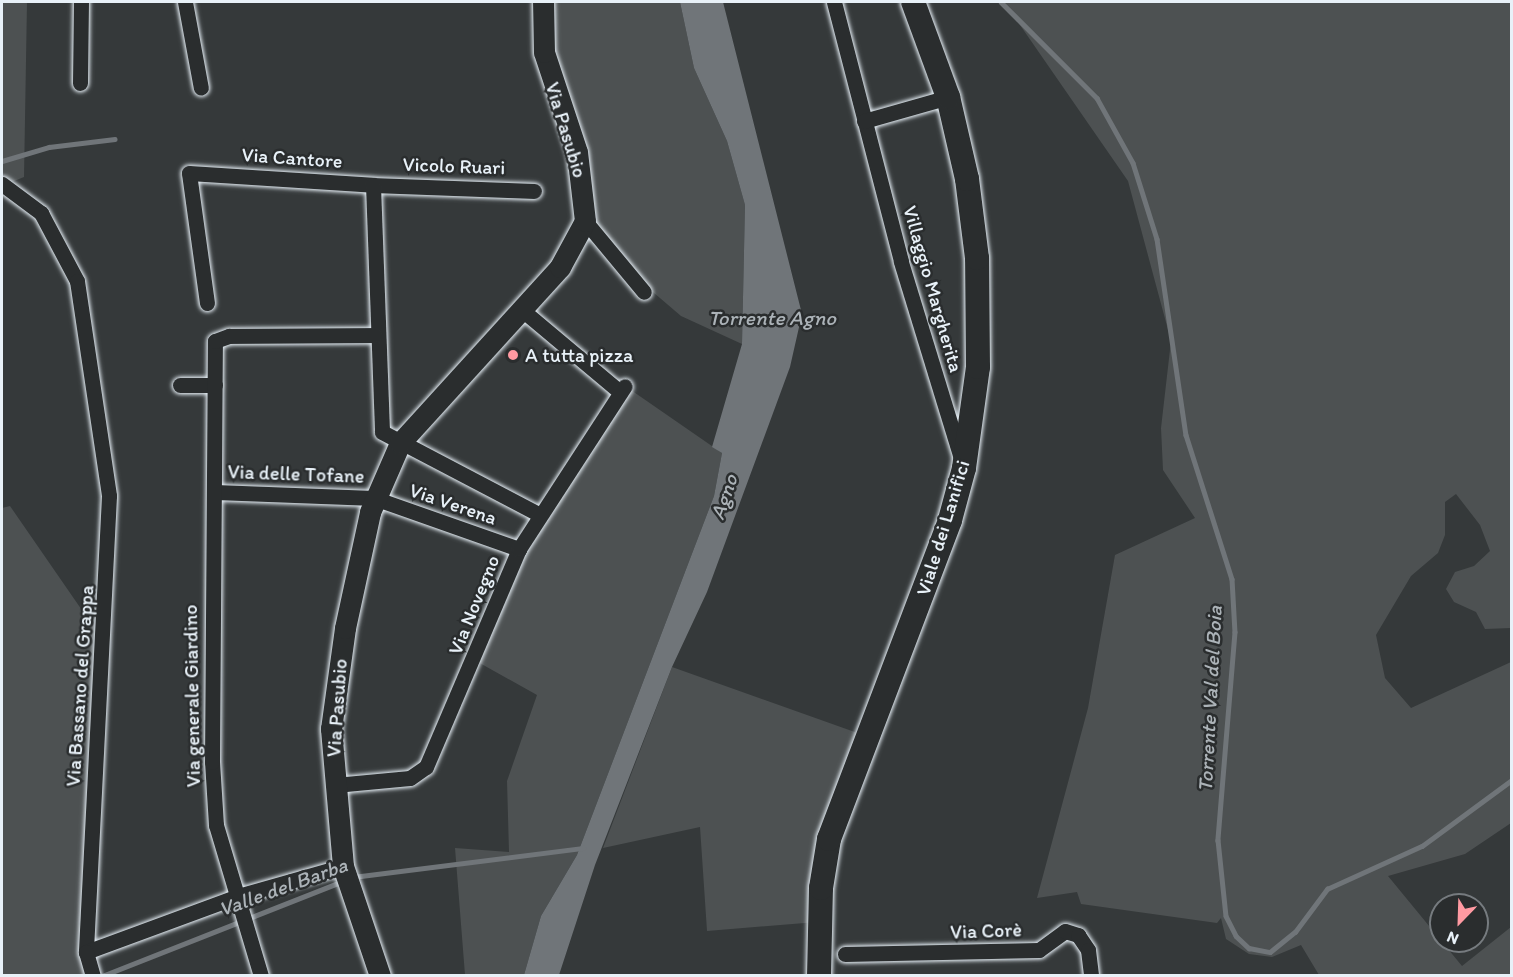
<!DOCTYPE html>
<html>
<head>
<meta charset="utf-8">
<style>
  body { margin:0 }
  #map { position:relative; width:1513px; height:977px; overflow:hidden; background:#35393a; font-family:Itim,sans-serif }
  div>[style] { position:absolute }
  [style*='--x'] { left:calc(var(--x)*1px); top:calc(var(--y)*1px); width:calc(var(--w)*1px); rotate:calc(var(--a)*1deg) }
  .green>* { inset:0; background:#4d5152 }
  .water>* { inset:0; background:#707579 }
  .stream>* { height:4.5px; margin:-2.25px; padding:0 2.25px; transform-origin:2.25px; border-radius:2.25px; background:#707579 }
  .roads { filter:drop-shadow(0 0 2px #e8f1f8) drop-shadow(0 0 2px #e8f1f8) }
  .minor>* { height:15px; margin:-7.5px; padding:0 7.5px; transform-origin:7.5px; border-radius:7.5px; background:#2a2d2e }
  .secondary>* { height:21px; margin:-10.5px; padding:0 10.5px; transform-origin:10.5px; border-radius:10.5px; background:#2a2d2e }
  .primary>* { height:24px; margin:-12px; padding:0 12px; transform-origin:12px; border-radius:12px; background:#2a2d2e }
  .dots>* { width:16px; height:16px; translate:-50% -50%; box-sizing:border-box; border:3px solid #2a2d2e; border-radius:50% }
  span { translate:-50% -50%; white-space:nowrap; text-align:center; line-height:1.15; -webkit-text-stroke:5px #2a2d2e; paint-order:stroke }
  .street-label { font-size:20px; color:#e8f1f8 }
  .poi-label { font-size:20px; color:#e8f1f8 }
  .left { translate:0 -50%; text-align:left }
  .water-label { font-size:21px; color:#acb3b8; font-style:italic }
  .frame { position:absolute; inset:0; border:3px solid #e8f1f8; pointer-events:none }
  .north { position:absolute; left:1429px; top:893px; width:60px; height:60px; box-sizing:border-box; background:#2a2d2e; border:2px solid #767b7f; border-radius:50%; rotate:203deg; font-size:16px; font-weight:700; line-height:24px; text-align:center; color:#e8f1f8 }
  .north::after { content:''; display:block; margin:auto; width:21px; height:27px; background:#ff9aa2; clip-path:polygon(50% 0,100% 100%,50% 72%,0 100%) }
</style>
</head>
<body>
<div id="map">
  <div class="green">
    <div style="clip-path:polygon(2px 2px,27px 2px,24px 177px,2px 186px)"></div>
    <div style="clip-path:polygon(542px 2px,680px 2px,694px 68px,727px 141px,745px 205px,742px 344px,681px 316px,578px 228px,584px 188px)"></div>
    <div style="clip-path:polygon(1004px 2px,1511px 2px,1511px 628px,1485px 629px,1476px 612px,1454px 602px,1446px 589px,1455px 572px,1474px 566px,1490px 551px,1480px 525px,1456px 494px,1445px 502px,1445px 535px,1438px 553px,1411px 576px,1376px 635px,1385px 678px,1411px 708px,1511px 662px,1511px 823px,1465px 854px,1388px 876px,1462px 966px,1511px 927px,1511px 975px,1319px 975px,1301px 945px,1272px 957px,1249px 954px,1226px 939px,1221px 918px,1217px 923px,1081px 904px,1077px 892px,1037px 898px,1088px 708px,1115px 555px,1195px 518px,1163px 470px,1161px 428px,1171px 341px,1128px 181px)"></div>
    <div style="clip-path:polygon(628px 388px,722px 453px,714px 496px,577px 855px,541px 916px,524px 975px,465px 975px,455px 848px,509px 852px,507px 781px,537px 695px,469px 657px,498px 589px)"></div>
    <div style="clip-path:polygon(10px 506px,86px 616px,106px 619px,88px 900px,79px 924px,86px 975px,2px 976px,2px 508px)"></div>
    <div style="clip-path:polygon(672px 667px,866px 736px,817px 922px,707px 931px,700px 827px,603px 848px)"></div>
  </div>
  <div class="water">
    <div style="clip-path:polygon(680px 2px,723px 2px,802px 314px,790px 367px,707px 592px,672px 667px,595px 865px,559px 975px,524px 975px,541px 916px,577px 855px,714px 496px,722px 453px,712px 447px,742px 344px,745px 205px,727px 141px,694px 68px)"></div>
  </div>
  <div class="stream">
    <div style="--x:1001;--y:2;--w:136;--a:45"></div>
    <div style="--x:1097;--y:98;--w:74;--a:61"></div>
    <div style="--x:1133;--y:163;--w:80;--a:72.5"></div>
    <div style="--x:1157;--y:239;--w:198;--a:81.6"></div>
    <div style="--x:1186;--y:435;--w:151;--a:72.3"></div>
    <div style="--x:1232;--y:579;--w:53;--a:86.8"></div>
    <div style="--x:1235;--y:632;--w:209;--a:94.7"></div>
    <div style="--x:1218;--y:840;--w:76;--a:84"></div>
    <div style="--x:1226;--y:916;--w:22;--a:63"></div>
    <div style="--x:1236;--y:936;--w:18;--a:43"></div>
    <div style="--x:1249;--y:948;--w:21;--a:11"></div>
    <div style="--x:1270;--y:952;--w:32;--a:-39"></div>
    <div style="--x:1295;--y:932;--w:54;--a:-53.3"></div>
    <div style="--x:1327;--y:889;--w:104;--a:-24.4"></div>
    <div style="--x:1422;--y:846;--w:112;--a:-36.3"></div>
    <div style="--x:2;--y:161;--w:49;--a:-16.6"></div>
    <div style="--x:49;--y:147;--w:66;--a:-6.9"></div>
    <div style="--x:353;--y:877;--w:232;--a:-7.2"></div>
    <div style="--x:102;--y:976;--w:259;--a:-21.5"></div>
  </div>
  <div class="roads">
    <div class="minor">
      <div style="--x:185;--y:2;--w:87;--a:79.5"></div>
      <div style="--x:834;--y:2;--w:268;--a:75.5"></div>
      <div style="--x:901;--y:262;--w:205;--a:73"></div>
      <div style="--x:80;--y:83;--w:81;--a:-89.3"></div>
      <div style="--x:864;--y:121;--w:87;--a:-15.9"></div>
      <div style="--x:2;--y:184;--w:49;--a:36.6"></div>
      <div style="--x:41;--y:213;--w:77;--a:62.1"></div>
      <div style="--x:77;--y:281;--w:217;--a:81.5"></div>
      <div style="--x:109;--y:496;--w:457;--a:92.9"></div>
      <div style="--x:86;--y:952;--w:162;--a:-20.2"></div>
      <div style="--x:238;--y:896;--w:109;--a:-15.9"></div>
      <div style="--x:373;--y:185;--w:161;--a:2.1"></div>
      <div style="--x:585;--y:221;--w:92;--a:50.3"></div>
      <div style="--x:207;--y:303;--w:131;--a:-97.9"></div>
      <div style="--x:189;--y:173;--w:184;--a:3.7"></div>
      <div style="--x:373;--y:185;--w:247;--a:87.9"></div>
      <div style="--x:382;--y:432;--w:178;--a:27.7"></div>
      <div style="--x:521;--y:309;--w:123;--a:40"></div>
      <div style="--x:180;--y:385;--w:35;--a:0"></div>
      <div style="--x:215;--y:492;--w:159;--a:2.2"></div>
      <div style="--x:374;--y:498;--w:154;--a:19.4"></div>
      <div style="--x:335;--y:785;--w:75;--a:-5.3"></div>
      <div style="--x:410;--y:778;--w:19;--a:-35"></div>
      <div style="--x:426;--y:767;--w:237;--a:-66.9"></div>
      <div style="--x:519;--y:549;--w:194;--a:-57"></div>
      <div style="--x:86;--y:952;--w:25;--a:74"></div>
      <div style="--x:845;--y:954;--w:194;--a:-1.2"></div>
      <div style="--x:1039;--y:950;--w:32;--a:-36"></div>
      <div style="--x:1065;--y:931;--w:14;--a:17"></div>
      <div style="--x:1078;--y:935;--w:18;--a:56"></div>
      <div style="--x:1088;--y:950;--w:26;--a:83"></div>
      <div style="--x:261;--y:976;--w:158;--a:-106.6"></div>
      <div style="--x:216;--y:825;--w:63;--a:-93.6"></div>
      <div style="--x:212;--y:762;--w:421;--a:-89.6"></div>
      <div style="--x:215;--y:341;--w:15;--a:-20"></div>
      <div style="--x:229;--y:336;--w:146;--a:-0.4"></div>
    </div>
    <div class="secondary">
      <div style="--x:380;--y:976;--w:116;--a:-108.6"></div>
      <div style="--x:343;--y:866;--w:138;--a:-95"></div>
      <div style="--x:331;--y:729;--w:102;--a:-82.1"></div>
      <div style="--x:345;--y:628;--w:119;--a:-77.8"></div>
      <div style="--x:370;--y:512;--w:75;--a:-66.5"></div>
      <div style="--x:400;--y:443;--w:238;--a:-47.7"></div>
      <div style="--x:560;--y:267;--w:52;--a:-61.5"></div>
      <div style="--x:585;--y:221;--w:69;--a:-96.6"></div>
      <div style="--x:577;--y:152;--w:105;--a:-108.3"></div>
      <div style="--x:544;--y:52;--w:50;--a:-91.1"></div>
    </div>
    <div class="primary">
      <div style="--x:819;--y:976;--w:88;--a:-88.7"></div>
      <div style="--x:821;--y:888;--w:50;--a:-80.7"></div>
      <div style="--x:829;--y:839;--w:341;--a:-69.2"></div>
      <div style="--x:950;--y:520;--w:54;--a:-74.9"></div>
      <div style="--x:964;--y:468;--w:102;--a:-82.1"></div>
      <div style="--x:978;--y:367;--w:109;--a:-90.5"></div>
      <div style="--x:977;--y:258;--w:80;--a:-97.2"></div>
      <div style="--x:967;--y:179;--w:84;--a:-103"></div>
      <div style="--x:948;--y:97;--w:101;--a:-110.2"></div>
    </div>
  </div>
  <div class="dots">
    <div style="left:513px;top:355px;background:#ff9aa2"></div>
  </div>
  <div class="street-label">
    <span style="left:566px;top:130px;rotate:73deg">Via Pasubio</span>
    <span style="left:292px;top:158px;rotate:4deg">Via Cantore</span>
    <span style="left:454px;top:166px;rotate:2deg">Vicolo Ruari</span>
    <span style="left:933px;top:289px;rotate:74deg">Villaggio Margherita</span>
    <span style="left:296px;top:474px;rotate:2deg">Via delle Tofane</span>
    <span style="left:453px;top:504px;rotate:19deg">Via Verena</span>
    <span style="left:943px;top:528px;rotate:-73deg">Viale dei Lanifici</span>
    <span style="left:474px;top:605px;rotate:-68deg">Via Novegno</span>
    <span style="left:80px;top:686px;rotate:-86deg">Via Bassano del Grappa</span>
    <span style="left:192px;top:696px;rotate:-91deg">Via generale Giardino</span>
    <span style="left:337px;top:708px;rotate:-86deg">Via Pasubio</span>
    <span style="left:986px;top:931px;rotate:-2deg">Via Corè</span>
  </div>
  <div class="poi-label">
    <span class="left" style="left:525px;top:355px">A tutta pizza</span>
  </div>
  <div class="water-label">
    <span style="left:772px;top:318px">Torrente Agno</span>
    <span style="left:724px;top:497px;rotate:-71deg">Agno</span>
    <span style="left:1210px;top:699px;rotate:-87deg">Torrente Val del Boia</span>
    <span style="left:283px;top:887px;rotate:-20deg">Valle del Barba</span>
  </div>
  <div class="frame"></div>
  <div class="north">N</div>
</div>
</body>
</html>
